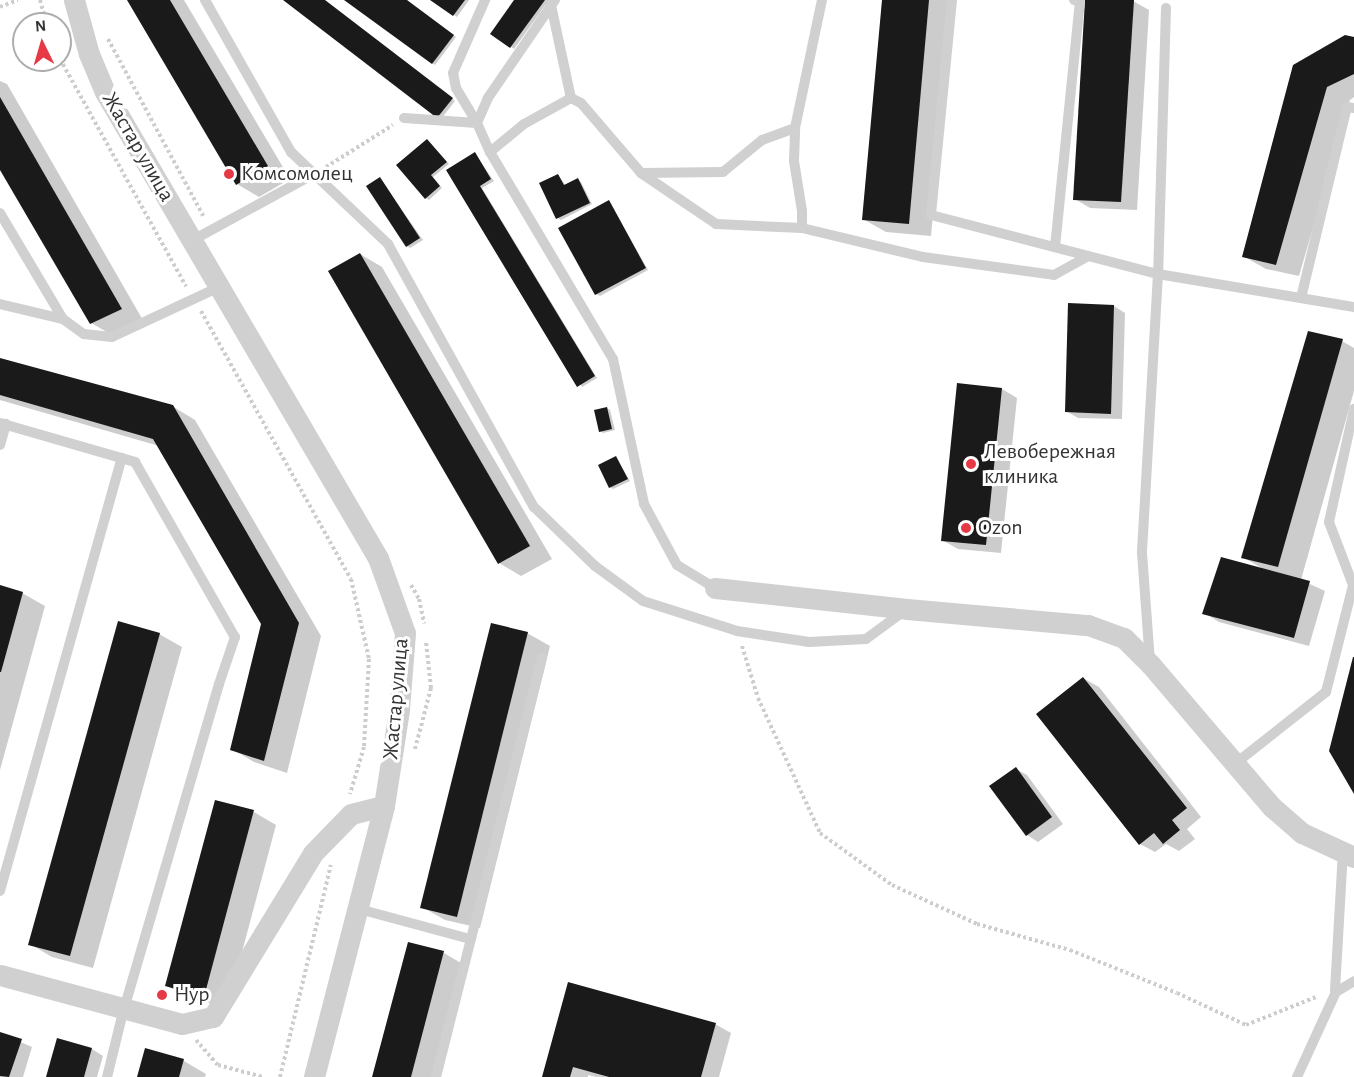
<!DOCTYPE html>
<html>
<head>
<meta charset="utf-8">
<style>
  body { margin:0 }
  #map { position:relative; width:1354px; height:1077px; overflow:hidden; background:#fff; font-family:"Alegreya Sans",sans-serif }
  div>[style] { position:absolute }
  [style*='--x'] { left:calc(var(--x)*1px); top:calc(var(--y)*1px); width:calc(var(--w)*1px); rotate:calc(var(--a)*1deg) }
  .shadow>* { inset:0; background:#0003 }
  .building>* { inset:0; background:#1a1a1a }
  .path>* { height:4px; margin-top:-2px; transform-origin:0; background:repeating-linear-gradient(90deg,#cdcdcd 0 3px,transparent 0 6px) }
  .lane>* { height:10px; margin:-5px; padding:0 5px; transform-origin:5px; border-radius:5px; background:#d0d0d0 }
  .street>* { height:21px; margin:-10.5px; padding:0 10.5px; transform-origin:10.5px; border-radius:10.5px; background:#d0d0d0 }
  .dots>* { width:16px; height:16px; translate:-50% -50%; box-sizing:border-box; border:3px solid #fff; border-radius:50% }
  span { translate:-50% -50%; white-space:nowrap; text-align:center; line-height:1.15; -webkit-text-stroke:6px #fff; paint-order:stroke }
  .street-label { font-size:22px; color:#333 }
  .poi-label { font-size:22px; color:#333 }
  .left { translate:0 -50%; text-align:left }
  .north { position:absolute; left:12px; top:12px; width:60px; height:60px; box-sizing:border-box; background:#fff; border:2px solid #adadad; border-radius:50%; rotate:355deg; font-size:16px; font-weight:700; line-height:24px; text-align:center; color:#333 }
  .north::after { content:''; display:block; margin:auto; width:21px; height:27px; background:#e63946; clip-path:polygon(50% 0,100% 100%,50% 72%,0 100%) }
</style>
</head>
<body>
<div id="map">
  <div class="shadow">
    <div style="clip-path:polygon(128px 0,184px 0,290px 179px,259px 197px,237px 184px)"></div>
    <div style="clip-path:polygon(323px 0,455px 101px,441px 119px)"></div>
    <div style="clip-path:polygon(347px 0,405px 0,456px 37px,435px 65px)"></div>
    <div style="clip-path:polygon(433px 0,469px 0,457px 17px)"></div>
    <div style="clip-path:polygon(516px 0,549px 0,514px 49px,492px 33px)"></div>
    <div style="clip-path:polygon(883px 0,953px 0,931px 236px,886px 232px,863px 219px)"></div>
    <div style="clip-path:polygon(1087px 0,1133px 1px,1149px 10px,1137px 210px,1090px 208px,1075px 199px)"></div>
    <div style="clip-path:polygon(1354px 39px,1354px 97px,1350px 100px,1299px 276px,1266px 269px,1243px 256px,1294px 66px)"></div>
    <div style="clip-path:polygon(0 81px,7px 84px,144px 322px,114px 336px,91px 323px,0 167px)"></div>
    <div style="clip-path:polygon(427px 140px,449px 164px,433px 177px,442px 188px,429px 200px,426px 198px)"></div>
    <div style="clip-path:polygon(475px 154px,494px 181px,482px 188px,597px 378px,582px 387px,448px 170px)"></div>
    <div style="clip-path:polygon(558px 175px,566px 186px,578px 180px,581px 182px,592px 204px,561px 220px,558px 218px)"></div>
    <div style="clip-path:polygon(380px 179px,423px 240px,410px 248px,407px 246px)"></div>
    <div style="clip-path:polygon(609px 201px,648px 270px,600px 296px,596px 294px)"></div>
    <div style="clip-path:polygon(360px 254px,382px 267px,552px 559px,521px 576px,499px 563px)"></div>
    <div style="clip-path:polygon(1114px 306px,1125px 313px,1122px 419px,1078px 418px,1066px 411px)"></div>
    <div style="clip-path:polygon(1342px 341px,1354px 348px,1354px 391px,1301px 580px,1325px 591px,1309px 646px,1219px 622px,1204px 613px,1263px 569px,1243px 557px)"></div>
    <div style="clip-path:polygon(0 360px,172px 406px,195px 420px,321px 636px,287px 773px,254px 762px,232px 749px,263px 624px,159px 446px,0 400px)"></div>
    <div style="clip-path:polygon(1002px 389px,1017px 398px,1001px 553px,958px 549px,942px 540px)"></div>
    <div style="clip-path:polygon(607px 408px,610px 410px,615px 430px,603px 433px,600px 431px)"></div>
    <div style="clip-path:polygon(616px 458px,630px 481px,613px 489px,610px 487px)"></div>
    <div style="clip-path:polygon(0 587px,22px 593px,45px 606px,0 770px)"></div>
    <div style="clip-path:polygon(527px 633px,550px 646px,480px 928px,445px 920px,422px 907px)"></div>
    <div style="clip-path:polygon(159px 634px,182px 647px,93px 968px,52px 957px,30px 944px)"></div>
    <div style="clip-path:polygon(1083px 678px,1099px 687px,1201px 817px,1187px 829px,1195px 839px,1179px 851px,1166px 844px,1155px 852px,1140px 844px)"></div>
    <div style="clip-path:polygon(1016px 769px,1027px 775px,1063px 824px,1038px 842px,1027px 835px)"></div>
    <div style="clip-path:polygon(216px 802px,254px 812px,276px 825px,227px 1008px,189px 998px,166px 985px)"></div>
    <div style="clip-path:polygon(409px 944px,444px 953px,466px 966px,437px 1077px,374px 1077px)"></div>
    <div style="clip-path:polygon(569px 984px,715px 1024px,731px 1033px,719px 1077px,596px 1077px,588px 1075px,588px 1077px,544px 1077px)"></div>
    <div style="clip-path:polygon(0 1033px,32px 1047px,23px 1077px,0 1077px)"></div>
    <div style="clip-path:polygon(92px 1049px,103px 1056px,97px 1077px,48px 1077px)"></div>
    <div style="clip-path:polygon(146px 1050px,184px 1061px,206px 1074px,205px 1077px,139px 1077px)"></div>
  </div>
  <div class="building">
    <div style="clip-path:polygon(127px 0,170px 0,268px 166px,236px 185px)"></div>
    <div style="clip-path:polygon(283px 0,325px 0,453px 98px,437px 118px)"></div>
    <div style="clip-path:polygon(344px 0,407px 0,454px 35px,432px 64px)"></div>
    <div style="clip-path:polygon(430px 0,465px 0,453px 16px)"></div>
    <div style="clip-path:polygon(514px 0,545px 0,510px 48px,490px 34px)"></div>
    <div style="clip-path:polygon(882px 0,929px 0,909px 224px,862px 220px)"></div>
    <div style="clip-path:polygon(1085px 0,1134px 0,1121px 202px,1073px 200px)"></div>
    <div style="clip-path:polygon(1345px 35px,1354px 37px,1354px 74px,1327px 87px,1276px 265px,1242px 257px,1293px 65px)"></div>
    <div style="clip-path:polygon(0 97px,122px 309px,90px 324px,0 170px)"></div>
    <div style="clip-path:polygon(427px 139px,447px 162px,431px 175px,440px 186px,425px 199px,396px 165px)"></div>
    <div style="clip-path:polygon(475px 152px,491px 179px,480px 186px,595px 376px,577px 387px,446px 170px)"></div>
    <div style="clip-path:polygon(558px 174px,564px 185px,578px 178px,590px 203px,556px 219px,539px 183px)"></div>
    <div style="clip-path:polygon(380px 177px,420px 238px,406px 247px,366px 186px)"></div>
    <div style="clip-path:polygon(609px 200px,646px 268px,595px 295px,558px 228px)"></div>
    <div style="clip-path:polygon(360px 253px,530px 546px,498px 564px,328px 271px)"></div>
    <div style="clip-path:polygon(1068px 303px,1114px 305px,1111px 414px,1065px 412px)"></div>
    <div style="clip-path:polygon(1308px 331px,1343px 339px,1278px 567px,1241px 558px)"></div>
    <div style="clip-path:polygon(0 358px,173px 405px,299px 623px,264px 761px,230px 750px,261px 624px,153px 439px,0 395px)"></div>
    <div style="clip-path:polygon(957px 383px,1002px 388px,986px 545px,941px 541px)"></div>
    <div style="clip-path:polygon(607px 407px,612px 429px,599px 432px,594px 410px)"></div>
    <div style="clip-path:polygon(616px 456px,628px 479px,609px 488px,598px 465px)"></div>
    <div style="clip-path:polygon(1221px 557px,1310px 581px,1294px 638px,1202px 614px)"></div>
    <div style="clip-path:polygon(0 585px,23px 592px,1px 672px,0 672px)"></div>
    <div style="clip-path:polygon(118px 621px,160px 633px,70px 956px,28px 945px)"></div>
    <div style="clip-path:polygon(491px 623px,528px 632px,457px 917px,420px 908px)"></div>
    <div style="clip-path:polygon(1353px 657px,1354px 657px,1354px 794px,1329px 751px)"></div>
    <div style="clip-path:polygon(1083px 677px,1187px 808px,1172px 820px,1180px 830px,1163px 844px,1154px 833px,1139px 845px,1036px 714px)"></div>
    <div style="clip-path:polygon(1016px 767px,1052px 817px,1026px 836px,989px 786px)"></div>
    <div style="clip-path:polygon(215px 800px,254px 810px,204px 997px,165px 986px)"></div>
    <div style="clip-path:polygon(408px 942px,444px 951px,411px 1077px,372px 1077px)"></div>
    <div style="clip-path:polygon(568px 982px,716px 1023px,701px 1077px,609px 1077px,573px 1067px,570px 1077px,542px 1077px)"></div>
    <div style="clip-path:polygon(0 1032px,22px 1039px,9px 1077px,0 1076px)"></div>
    <div style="clip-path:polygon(57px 1038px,92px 1048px,84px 1077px,46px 1077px)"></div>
    <div style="clip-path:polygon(145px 1048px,184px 1059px,179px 1077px,137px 1077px)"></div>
  </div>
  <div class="path">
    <div style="--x:40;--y:0;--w:25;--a:74"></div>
    <div style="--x:0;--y:7;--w:19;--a:-21"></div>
    <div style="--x:108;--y:39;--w:202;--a:61.7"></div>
    <div style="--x:60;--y:59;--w:260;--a:61"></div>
    <div style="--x:326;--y:167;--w:79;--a:-32.1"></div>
    <div style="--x:201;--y:311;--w:307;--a:60.8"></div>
    <div style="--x:351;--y:579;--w:82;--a:77.3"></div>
    <div style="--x:369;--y:659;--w:88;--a:93.3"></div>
    <div style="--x:364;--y:747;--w:49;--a:106.6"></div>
    <div style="--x:411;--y:585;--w:16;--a:60"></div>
    <div style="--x:419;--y:599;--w:25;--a:78"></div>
    <div style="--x:742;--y:646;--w:54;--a:72.9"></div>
    <div style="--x:758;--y:698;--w:149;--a:65.3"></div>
    <div style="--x:820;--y:833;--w:89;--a:35.8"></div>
    <div style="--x:892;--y:885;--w:94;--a:24.6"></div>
    <div style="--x:977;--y:924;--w:97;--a:15.6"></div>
    <div style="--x:1070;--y:950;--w:115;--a:21.9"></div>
    <div style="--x:1177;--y:993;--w:76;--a:24.9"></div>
    <div style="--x:1246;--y:1025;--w:75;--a:-21.8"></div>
    <div style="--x:415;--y:749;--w:63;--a:-75.3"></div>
    <div style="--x:431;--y:688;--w:46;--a:-96.2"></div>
    <div style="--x:196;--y:1040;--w:33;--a:49"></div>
    <div style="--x:218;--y:1065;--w:47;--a:14.9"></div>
    <div style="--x:280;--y:1077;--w:218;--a:-76.5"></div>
  </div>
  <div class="lane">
    <div style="--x:205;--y:0;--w:175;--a:60.5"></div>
    <div style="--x:291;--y:152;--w:134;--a:43.5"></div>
    <div style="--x:388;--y:244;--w:301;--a:61"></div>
    <div style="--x:534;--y:507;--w:85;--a:44"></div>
    <div style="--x:595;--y:566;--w:59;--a:36.1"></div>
    <div style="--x:643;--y:601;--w:99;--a:17.7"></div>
    <div style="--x:737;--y:631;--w:73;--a:8.7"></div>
    <div style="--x:809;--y:642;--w:57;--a:-3"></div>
    <div style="--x:866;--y:639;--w:47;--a:-36.4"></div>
    <div style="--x:555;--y:0;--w:119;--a:124.4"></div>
    <div style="--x:488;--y:98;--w:27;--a:114"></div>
    <div style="--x:477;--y:123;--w:32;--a:66"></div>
    <div style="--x:490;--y:152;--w:241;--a:59.3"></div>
    <div style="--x:613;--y:359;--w:148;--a:77.9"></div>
    <div style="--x:644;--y:504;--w:69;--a:61.6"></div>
    <div style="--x:677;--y:565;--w:44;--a:31.2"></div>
    <div style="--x:952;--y:0;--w:216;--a:95.6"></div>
    <div style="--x:931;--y:215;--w:235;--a:14.6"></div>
    <div style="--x:1158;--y:274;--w:279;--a:93.3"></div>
    <div style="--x:1142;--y:553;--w:108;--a:85.8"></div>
    <div style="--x:551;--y:5;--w:95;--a:77.9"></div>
    <div style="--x:1166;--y:8;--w:266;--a:91.7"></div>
    <div style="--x:1158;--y:274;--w:199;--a:9.6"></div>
    <div style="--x:404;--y:118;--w:73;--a:3.9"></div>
    <div style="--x:477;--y:123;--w:41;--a:-121"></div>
    <div style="--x:456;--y:88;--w:15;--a:-101"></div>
    <div style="--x:453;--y:73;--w:80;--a:-66.3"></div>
    <div style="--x:490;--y:152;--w:44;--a:-39.5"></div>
    <div style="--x:524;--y:124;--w:54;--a:-29"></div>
    <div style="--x:571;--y:98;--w:11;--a:27"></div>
    <div style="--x:581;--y:103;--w:92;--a:49.4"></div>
    <div style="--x:641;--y:173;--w:91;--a:34.2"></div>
    <div style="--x:716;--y:224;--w:86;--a:2.7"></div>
    <div style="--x:802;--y:228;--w:124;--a:13.5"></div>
    <div style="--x:923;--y:257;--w:132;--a:7.8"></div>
    <div style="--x:1054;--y:275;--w:39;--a:-29"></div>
    <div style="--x:641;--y:173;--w:82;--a:-0.7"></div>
    <div style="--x:723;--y:172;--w:50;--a:-39.4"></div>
    <div style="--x:762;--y:140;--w:35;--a:-20"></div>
    <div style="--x:0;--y:213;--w:123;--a:59.3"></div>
    <div style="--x:802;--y:228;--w:17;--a:-90"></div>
    <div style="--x:802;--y:211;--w:51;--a:-99.1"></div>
    <div style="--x:794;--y:161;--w:33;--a:-88"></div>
    <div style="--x:795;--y:128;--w:131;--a:-78.1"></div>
    <div style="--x:193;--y:240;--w:138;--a:-28.6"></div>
    <div style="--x:1055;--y:247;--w:247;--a:-84.2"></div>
    <div style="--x:1080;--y:1;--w:6;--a:-171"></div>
    <div style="--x:1301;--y:298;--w:196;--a:-76.5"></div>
    <div style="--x:1347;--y:107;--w:7;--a:8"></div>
    <div style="--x:0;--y:304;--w:65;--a:13.4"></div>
    <div style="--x:63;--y:319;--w:26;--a:36"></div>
    <div style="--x:84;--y:334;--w:28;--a:6"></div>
    <div style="--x:112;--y:337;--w:118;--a:-25"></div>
    <div style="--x:0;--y:423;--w:141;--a:16.1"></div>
    <div style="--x:135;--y:462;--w:202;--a:60.3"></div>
    <div style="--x:235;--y:637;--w:50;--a:108.8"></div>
    <div style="--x:219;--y:684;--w:338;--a:106.3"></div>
    <div style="--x:124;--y:1008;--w:71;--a:103.8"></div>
    <div style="--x:0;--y:445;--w:22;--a:-74"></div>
    <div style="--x:1236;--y:763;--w:115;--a:-38.3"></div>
    <div style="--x:1326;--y:692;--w:110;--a:-75.8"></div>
    <div style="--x:1353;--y:585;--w:67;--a:-110.9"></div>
    <div style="--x:1329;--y:522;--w:116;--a:-77.5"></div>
    <div style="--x:0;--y:891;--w:450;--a:-74.3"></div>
    <div style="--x:359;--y:909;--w:115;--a:15.1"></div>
    <div style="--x:1335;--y:990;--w:137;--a:-86.7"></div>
    <div style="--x:436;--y:1077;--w:433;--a:-75.8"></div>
    <div style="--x:1297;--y:1077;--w:94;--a:-65.4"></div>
    <div style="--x:1336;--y:992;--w:21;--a:-31"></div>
  </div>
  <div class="street">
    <div style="--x:74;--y:0;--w:56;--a:74.5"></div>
    <div style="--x:89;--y:54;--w:41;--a:67.2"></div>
    <div style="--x:105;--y:92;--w:540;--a:59.64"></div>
    <div style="--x:378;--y:558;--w:80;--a:70.2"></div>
    <div style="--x:405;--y:633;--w:77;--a:94.5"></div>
    <div style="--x:399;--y:710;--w:97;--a:98.9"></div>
    <div style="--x:384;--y:806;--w:280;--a:104.5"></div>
    <div style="--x:715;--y:588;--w:193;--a:6.2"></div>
    <div style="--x:907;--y:609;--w:182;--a:5.1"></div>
    <div style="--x:1088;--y:625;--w:38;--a:20"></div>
    <div style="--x:1124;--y:638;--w:38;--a:45"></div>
    <div style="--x:1151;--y:665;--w:187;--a:49.6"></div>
    <div style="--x:1272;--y:807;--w:40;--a:41"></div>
    <div style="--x:1302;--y:833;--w:57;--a:24.8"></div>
    <div style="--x:0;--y:975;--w:188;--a:15.1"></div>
    <div style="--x:182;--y:1024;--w:32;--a:-13"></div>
    <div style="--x:213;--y:1017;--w:192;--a:-58.6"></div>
    <div style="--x:313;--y:853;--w:54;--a:-45.7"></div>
    <div style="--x:351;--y:814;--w:34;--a:-14"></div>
  </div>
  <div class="dots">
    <div style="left:229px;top:174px;background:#e63946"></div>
    <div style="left:971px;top:464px;background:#e63946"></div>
    <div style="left:966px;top:528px;background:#e63946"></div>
    <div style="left:162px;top:995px;background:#e63946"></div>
  </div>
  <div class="street-label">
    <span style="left:138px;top:147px;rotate:60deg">Жастар улица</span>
    <span style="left:396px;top:699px;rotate:-85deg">Жастар улица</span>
  </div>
  <div class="poi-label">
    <span class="left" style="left:241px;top:174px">Комсомолец</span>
    <span class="left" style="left:984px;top:464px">Левобережная<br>клиника</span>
    <span class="left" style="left:978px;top:528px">Ozon</span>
    <span class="left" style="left:174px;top:995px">Нур</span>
  </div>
  <div class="north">N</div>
</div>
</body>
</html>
